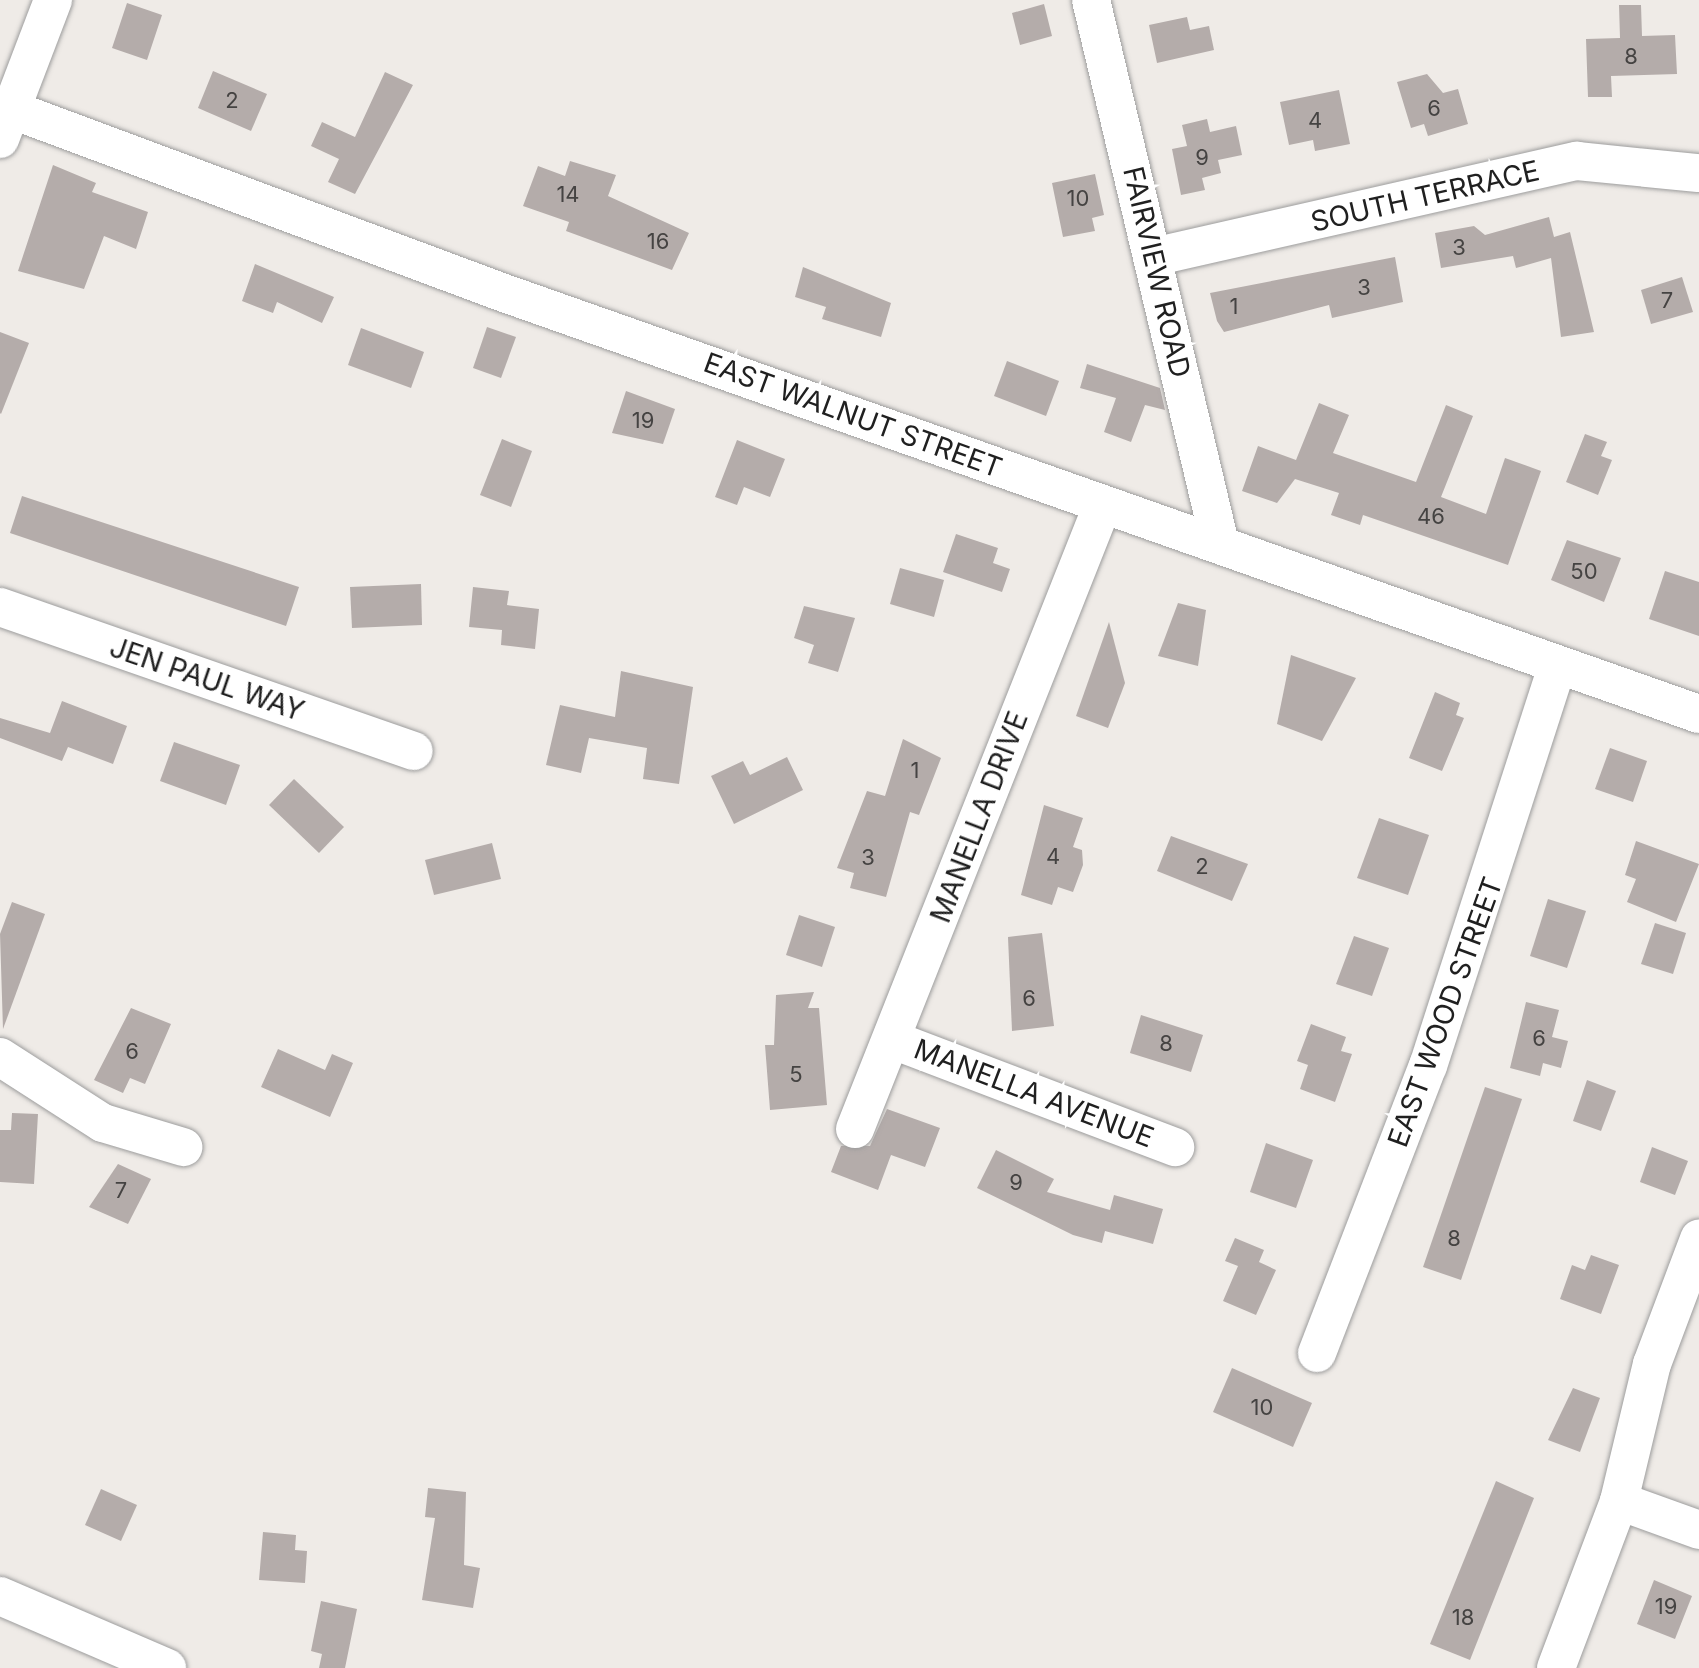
<!DOCTYPE html>
<html>
<head>
<meta charset="utf-8">
<style>
  body { margin:0 }
  #map { position:relative; width:1699px; height:1668px; overflow:hidden; background:#efebe7; font-family:Inter,sans-serif }
  div>[style] { position:absolute }
  [style*='--x'] { left:calc(var(--x)*1px); top:calc(var(--y)*1px); width:calc(var(--w)*1px); rotate:calc(var(--a)*1deg) }
  .building>* { inset:0; background:#b4acaa }
  .roads { filter:drop-shadow(0 0 2px #9d9d9d) drop-shadow(0 0 2px #9d9d9d) }
  .minor>* { height:38px; margin:-19px; padding:0 19px; transform-origin:19px; border-radius:19px; background:#fff }
  span { translate:-50% -50%; white-space:nowrap; text-align:center; line-height:1.15; -webkit-text-stroke:8px #fff; paint-order:stroke }
  .number-label { font-size:22px; color:#454342 }
  .number-label span { -webkit-text-stroke-width:0 }
  .street-label { font-size:28px; color:#202020 }
</style>
</head>
<body>
<div id="map">
  <div class="building">
    <div style="clip-path:polygon(127px 3px,162px 15px,147px 60px,112px 48px)"></div>
    <div style="clip-path:polygon(1044px 4px,1052px 36px,1020px 45px,1012px 13px)"></div>
    <div style="clip-path:polygon(1619px 5px,1641px 5px,1642px 36px,1675px 35px,1677px 74px,1611px 76px,1612px 97px,1588px 97px,1586px 39px,1620px 38px)"></div>
    <div style="clip-path:polygon(1187px 17px,1190px 30px,1209px 26px,1214px 50px,1157px 63px,1149px 25px)"></div>
    <div style="clip-path:polygon(213px 71px,267px 94px,251px 131px,198px 108px)"></div>
    <div style="clip-path:polygon(385px 72px,413px 85px,355px 194px,328px 182px,339px 159px,311px 146px,322px 122px,355px 137px)"></div>
    <div style="clip-path:polygon(1427px 74px,1443px 93px,1458px 89px,1468px 124px,1428px 136px,1424px 124px,1411px 128px,1397px 82px)"></div>
    <div style="clip-path:polygon(1339px 90px,1350px 144px,1315px 151px,1313px 140px,1289px 145px,1280px 102px)"></div>
    <div style="clip-path:polygon(1207px 119px,1210px 132px,1236px 126px,1242px 155px,1218px 160px,1221px 173px,1202px 178px,1205px 190px,1181px 195px,1172px 149px,1187px 146px,1182px 125px)"></div>
    <div style="clip-path:polygon(570px 161px,616px 175px,608px 196px,689px 233px,672px 270px,566px 231px,569px 222px,523px 206px,538px 166px,565px 176px)"></div>
    <div style="clip-path:polygon(53px 165px,96px 183px,92px 192px,148px 212px,136px 249px,104px 236px,84px 289px,18px 271px)"></div>
    <div style="clip-path:polygon(1095px 174px,1104px 215px,1092px 218px,1095px 231px,1063px 237px,1052px 183px)"></div>
    <div style="clip-path:polygon(1549px 217px,1554px 237px,1570px 232px,1594px 332px,1561px 337px,1551px 258px,1516px 268px,1513px 256px,1441px 268px,1435px 233px,1474px 226px,1485px 235px)"></div>
    <div style="clip-path:polygon(1395px 257px,1403px 302px,1332px 318px,1329px 305px,1224px 332px,1217px 321px,1210px 293px)"></div>
    <div style="clip-path:polygon(255px 264px,334px 297px,322px 323px,277px 302px,273px 313px,242px 301px)"></div>
    <div style="clip-path:polygon(803px 267px,891px 303px,881px 337px,822px 319px,826px 307px,795px 297px)"></div>
    <div style="clip-path:polygon(1682px 277px,1693px 312px,1651px 324px,1641px 290px)"></div>
    <div style="clip-path:polygon(487px 327px,516px 337px,501px 378px,473px 368px)"></div>
    <div style="clip-path:polygon(361px 328px,424px 352px,411px 388px,348px 365px)"></div>
    <div style="clip-path:polygon(0 332px,29px 343px,1px 414px,0 413px)"></div>
    <div style="clip-path:polygon(1007px 361px,1059px 381px,1046px 416px,994px 396px)"></div>
    <div style="clip-path:polygon(1087px 364px,1160px 388px,1165px 410px,1145px 405px,1131px 442px,1104px 432px,1116px 398px,1080px 388px)"></div>
    <div style="clip-path:polygon(626px 391px,675px 409px,663px 444px,612px 433px)"></div>
    <div style="clip-path:polygon(1319px 403px,1349px 415px,1333px 453px,1416px 482px,1446px 405px,1473px 416px,1441px 497px,1486px 514px,1505px 458px,1541px 471px,1508px 565px,1363px 515px,1360px 525px,1331px 515px,1339px 493px,1295px 479px,1277px 503px,1242px 491px,1258px 446px,1296px 460px)"></div>
    <div style="clip-path:polygon(1585px 434px,1607px 442px,1601px 456px,1612px 460px,1598px 495px,1566px 482px)"></div>
    <div style="clip-path:polygon(502px 439px,532px 451px,511px 507px,480px 495px)"></div>
    <div style="clip-path:polygon(737px 440px,785px 459px,770px 497px,744px 487px,737px 505px,715px 497px)"></div>
    <div style="clip-path:polygon(22px 496px,299px 587px,286px 626px,10px 533px)"></div>
    <div style="clip-path:polygon(956px 534px,998px 548px,993px 563px,1010px 569px,1002px 592px,943px 572px)"></div>
    <div style="clip-path:polygon(1567px 540px,1621px 558px,1604px 602px,1551px 580px)"></div>
    <div style="clip-path:polygon(900px 568px,944px 580px,934px 617px,890px 604px)"></div>
    <div style="clip-path:polygon(1665px 571px,1699px 582px,1699px 636px,1649px 619px)"></div>
    <div style="clip-path:polygon(421px 584px,422px 625px,352px 628px,350px 587px)"></div>
    <div style="clip-path:polygon(473px 587px,509px 591px,507px 605px,539px 609px,535px 649px,501px 645px,502px 630px,469px 627px)"></div>
    <div style="clip-path:polygon(1178px 603px,1206px 610px,1198px 666px,1158px 656px)"></div>
    <div style="clip-path:polygon(804px 606px,855px 618px,838px 672px,808px 663px,814px 645px,794px 638px)"></div>
    <div style="clip-path:polygon(1109px 622px,1125px 683px,1108px 728px,1076px 716px)"></div>
    <div style="clip-path:polygon(1291px 655px,1356px 678px,1322px 741px,1277px 724px)"></div>
    <div style="clip-path:polygon(621px 671px,693px 687px,679px 784px,643px 779px,647px 748px,589px 738px,581px 773px,546px 765px,560px 705px,615px 717px)"></div>
    <div style="clip-path:polygon(1435px 692px,1460px 703px,1456px 715px,1464px 718px,1442px 771px,1409px 758px)"></div>
    <div style="clip-path:polygon(62px 701px,127px 726px,113px 764px,68px 747px,62px 761px,0 738px,0 718px,50px 733px)"></div>
    <div style="clip-path:polygon(903px 739px,941px 758px,919px 815px,910px 812px,886px 897px,850px 888px,854px 873px,837px 868px,867px 791px,885px 796px)"></div>
    <div style="clip-path:polygon(174px 742px,240px 765px,226px 805px,160px 781px)"></div>
    <div style="clip-path:polygon(1610px 748px,1647px 761px,1633px 802px,1595px 789px)"></div>
    <div style="clip-path:polygon(787px 757px,803px 790px,734px 824px,711px 776px,743px 761px,750px 775px)"></div>
    <div style="clip-path:polygon(294px 779px,344px 827px,319px 853px,269px 805px)"></div>
    <div style="clip-path:polygon(1044px 805px,1083px 818px,1073px 847px,1082px 850px,1083px 865px,1073px 892px,1058px 887px,1052px 905px,1021px 895px)"></div>
    <div style="clip-path:polygon(1379px 818px,1429px 835px,1408px 895px,1357px 878px)"></div>
    <div style="clip-path:polygon(1171px 836px,1248px 864px,1232px 901px,1157px 871px)"></div>
    <div style="clip-path:polygon(1636px 841px,1699px 864px,1676px 922px,1627px 902px,1636px 879px,1625px 875px)"></div>
    <div style="clip-path:polygon(492px 843px,501px 879px,434px 895px,425px 860px)"></div>
    <div style="clip-path:polygon(1548px 899px,1586px 911px,1567px 968px,1530px 956px)"></div>
    <div style="clip-path:polygon(12px 902px,45px 914px,3px 1029px,0 934px)"></div>
    <div style="clip-path:polygon(799px 915px,835px 927px,822px 967px,786px 955px)"></div>
    <div style="clip-path:polygon(1655px 923px,1686px 933px,1673px 974px,1641px 964px)"></div>
    <div style="clip-path:polygon(1042px 933px,1054px 1026px,1012px 1031px,1008px 937px)"></div>
    <div style="clip-path:polygon(1354px 936px,1389px 948px,1372px 996px,1336px 984px)"></div>
    <div style="clip-path:polygon(814px 992px,808px 1008px,819px 1008px,827px 1105px,770px 1110px,765px 1045px,774px 1045px,776px 995px)"></div>
    <div style="clip-path:polygon(1526px 1002px,1559px 1010px,1552px 1037px,1568px 1041px,1561px 1068px,1543px 1063px,1540px 1076px,1510px 1068px)"></div>
    <div style="clip-path:polygon(131px 1008px,171px 1024px,145px 1084px,130px 1078px,123px 1093px,94px 1080px)"></div>
    <div style="clip-path:polygon(1141px 1015px,1203px 1035px,1191px 1072px,1130px 1053px)"></div>
    <div style="clip-path:polygon(1311px 1024px,1346px 1037px,1341px 1051px,1352px 1054px,1335px 1102px,1300px 1089px,1308px 1065px,1297px 1061px)"></div>
    <div style="clip-path:polygon(278px 1049px,325px 1070px,332px 1054px,353px 1063px,330px 1117px,261px 1087px)"></div>
    <div style="clip-path:polygon(1587px 1080px,1616px 1091px,1601px 1131px,1573px 1121px)"></div>
    <div style="clip-path:polygon(1485px 1087px,1522px 1099px,1461px 1280px,1423px 1267px)"></div>
    <div style="clip-path:polygon(887px 1109px,940px 1128px,925px 1167px,891px 1155px,878px 1190px,831px 1172px,841px 1146px,870px 1146px)"></div>
    <div style="clip-path:polygon(12px 1113px,38px 1114px,34px 1184px,0 1182px,0 1130px,11px 1130px)"></div>
    <div style="clip-path:polygon(1266px 1143px,1313px 1160px,1296px 1208px,1250px 1192px)"></div>
    <div style="clip-path:polygon(1652px 1147px,1688px 1161px,1675px 1195px,1640px 1182px)"></div>
    <div style="clip-path:polygon(996px 1150px,1054px 1179px,1047px 1192px,1110px 1210px,1114px 1195px,1163px 1209px,1153px 1244px,1105px 1231px,1102px 1243px,1073px 1235px,977px 1188px)"></div>
    <div style="clip-path:polygon(118px 1164px,151px 1179px,128px 1224px,89px 1207px)"></div>
    <div style="clip-path:polygon(1235px 1238px,1264px 1250px,1259px 1262px,1276px 1270px,1256px 1315px,1223px 1301px,1238px 1266px,1225px 1261px)"></div>
    <div style="clip-path:polygon(1591px 1255px,1619px 1265px,1601px 1314px,1560px 1299px,1572px 1265px,1585px 1270px)"></div>
    <div style="clip-path:polygon(1232px 1368px,1312px 1403px,1293px 1447px,1213px 1412px)"></div>
    <div style="clip-path:polygon(1573px 1388px,1600px 1398px,1580px 1452px,1548px 1440px)"></div>
    <div style="clip-path:polygon(1496px 1481px,1534px 1498px,1470px 1660px,1430px 1644px)"></div>
    <div style="clip-path:polygon(428px 1488px,466px 1492px,464px 1565px,480px 1568px,473px 1608px,422px 1600px,435px 1518px,425px 1517px)"></div>
    <div style="clip-path:polygon(101px 1489px,137px 1505px,121px 1541px,85px 1525px)"></div>
    <div style="clip-path:polygon(263px 1532px,296px 1535px,295px 1550px,307px 1551px,305px 1583px,259px 1580px)"></div>
    <div style="clip-path:polygon(1654px 1580px,1692px 1596px,1675px 1639px,1637px 1624px)"></div>
    <div style="clip-path:polygon(321px 1601px,357px 1609px,345px 1668px,319px 1668px,322px 1654px,311px 1651px)"></div>
  </div>
  <div class="roads">
    <div class="minor">
      <div style="--x:1091;--y:0;--w:559;--a:76.66"></div>
      <div style="--x:10;--y:109;--w:527;--a:20.43"></div>
      <div style="--x:504;--y:293;--w:1267;--a:19.41"></div>
      <div style="--x:0;--y:139;--w:149;--a:-69.1"></div>
      <div style="--x:1153;--y:257;--w:435;--a:-12.8"></div>
      <div style="--x:1577;--y:161;--w:122;--a:5.7"></div>
      <div style="--x:0;--y:607;--w:438;--a:19.2"></div>
      <div style="--x:893;--y:1040;--w:302;--a:20.8"></div>
      <div style="--x:0;--y:1057;--w:122;--a:32.7"></div>
      <div style="--x:103;--y:1123;--w:84;--a:16.7"></div>
      <div style="--x:855;--y:1129;--w:672;--a:-68.36"></div>
      <div style="--x:1317;--y:1353;--w:308;--a:-68.9"></div>
      <div style="--x:1428;--y:1066;--w:420;--a:-72.1"></div>
      <div style="--x:1619;--y:1501;--w:85;--a:19.9"></div>
      <div style="--x:0;--y:1596;--w:182;--a:23.3"></div>
      <div style="--x:1556;--y:1668;--w:178;--a:-69.3"></div>
      <div style="--x:1619;--y:1501;--w:141;--a:-76.5"></div>
      <div style="--x:1652;--y:1364;--w:134;--a:-69.4"></div>
    </div>
  </div>
  <div class="number-label">
    <span style="left:1631px;top:57px">8</span>
    <span style="left:232px;top:101px">2</span>
    <span style="left:1434px;top:109px">6</span>
    <span style="left:1315px;top:121px">4</span>
    <span style="left:1202px;top:158px">9</span>
    <span style="left:568px;top:195px">14</span>
    <span style="left:1078px;top:199px">10</span>
    <span style="left:658px;top:242px">16</span>
    <span style="left:1459px;top:248px">3</span>
    <span style="left:1364px;top:288px">3</span>
    <span style="left:1667px;top:301px">7</span>
    <span style="left:1234px;top:307px">1</span>
    <span style="left:643px;top:421px">19</span>
    <span style="left:1431px;top:517px">46</span>
    <span style="left:1584px;top:572px">50</span>
    <span style="left:915px;top:771px">1</span>
    <span style="left:1053px;top:857px">4</span>
    <span style="left:868px;top:858px">3</span>
    <span style="left:1202px;top:867px">2</span>
    <span style="left:1029px;top:999px">6</span>
    <span style="left:1539px;top:1039px">6</span>
    <span style="left:1166px;top:1044px">8</span>
    <span style="left:132px;top:1052px">6</span>
    <span style="left:796px;top:1075px">5</span>
    <span style="left:1016px;top:1183px">9</span>
    <span style="left:121px;top:1191px">7</span>
    <span style="left:1454px;top:1239px">8</span>
    <span style="left:1262px;top:1408px">10</span>
    <span style="left:1666px;top:1607px">19</span>
    <span style="left:1463px;top:1618px">18</span>
  </div>
  <div class="street-label">
    <span style="left:1425px;top:196px;rotate:-13deg">SOUTH TERRACE</span>
    <span style="left:1157px;top:272px;rotate:77deg">FAIRVIEW ROAD</span>
    <span style="left:853px;top:415px;rotate:20deg">EAST WALNUT STREET</span>
    <span style="left:207px;top:679px;rotate:19deg">JEN PAUL WAY</span>
    <span style="left:979px;top:817px;rotate:-69deg">MANELLA DRIVE</span>
    <span style="left:1445px;top:1012px;rotate:-70deg">EAST WOOD STREET</span>
    <span style="left:1034px;top:1093px;rotate:21deg">MANELLA AVENUE</span>
  </div>
</div>
</body>
</html>
